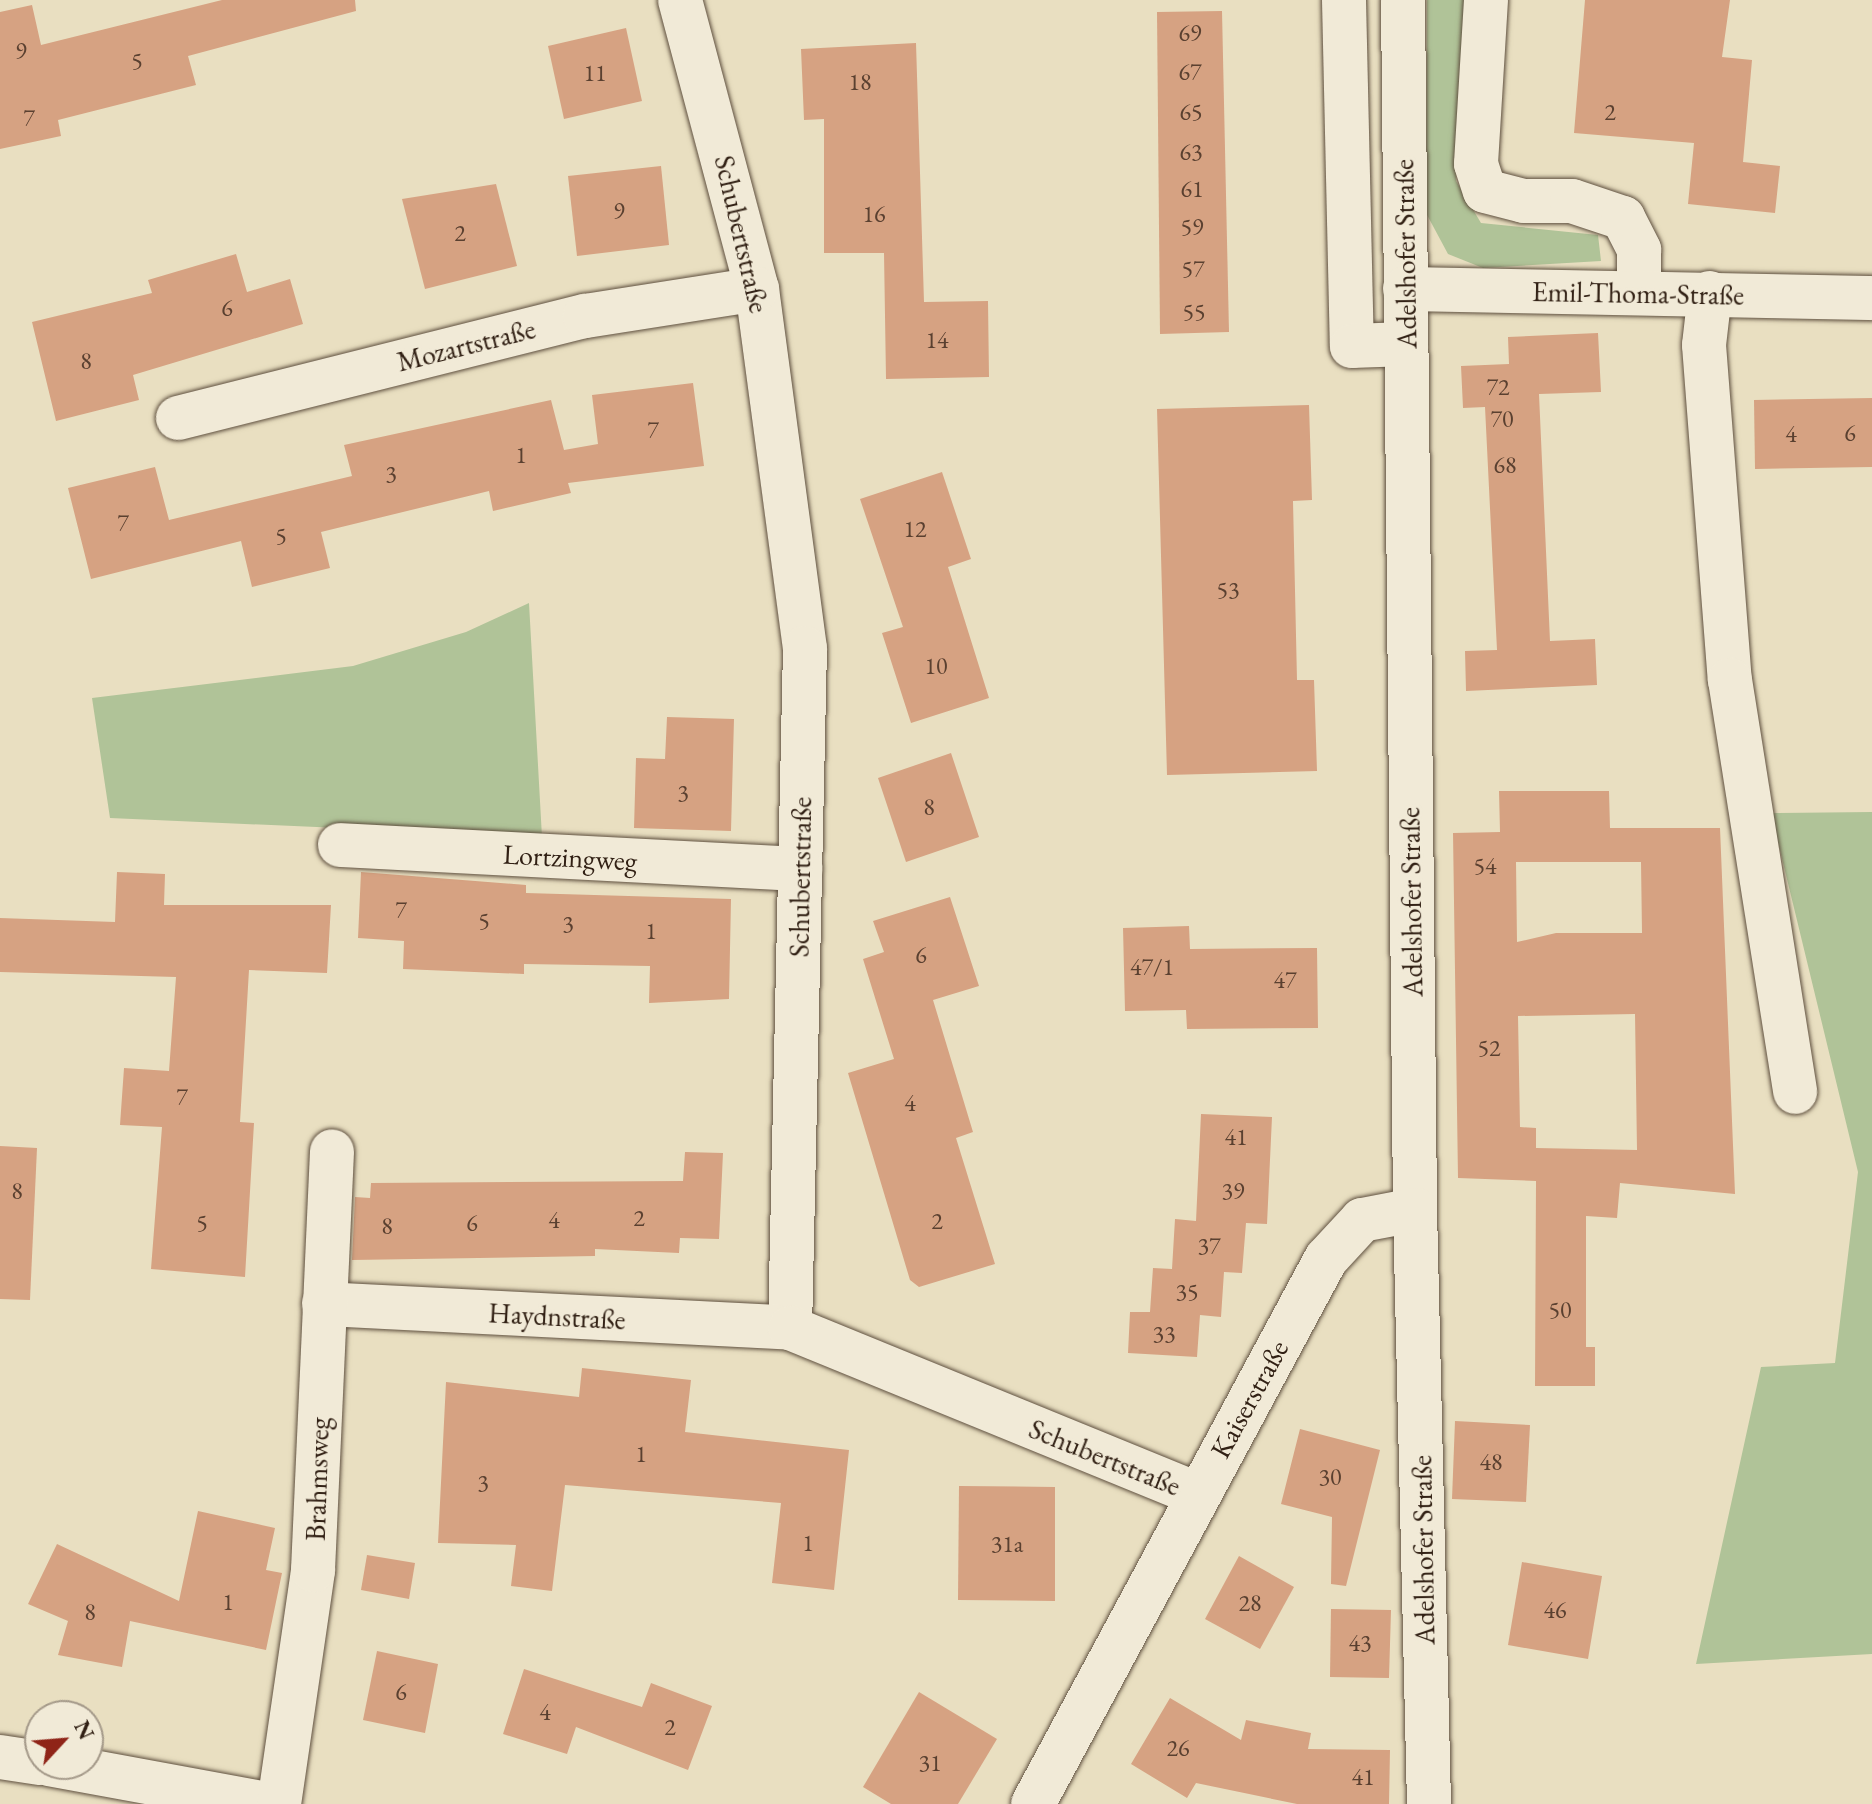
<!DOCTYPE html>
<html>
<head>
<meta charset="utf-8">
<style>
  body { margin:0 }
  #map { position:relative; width:1872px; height:1804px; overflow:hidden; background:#e9dfc1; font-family:"EB Garamond",serif }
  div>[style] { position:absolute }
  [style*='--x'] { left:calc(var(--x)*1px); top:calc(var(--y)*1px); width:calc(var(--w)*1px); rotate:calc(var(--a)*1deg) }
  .green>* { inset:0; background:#b0c398 }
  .building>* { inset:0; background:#d6a282 }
  .roads { filter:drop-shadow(0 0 2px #5f503f) drop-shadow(0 0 2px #5f503f) }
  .minor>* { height:44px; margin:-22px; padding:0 22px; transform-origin:22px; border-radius:22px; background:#f1ead7 }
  span { translate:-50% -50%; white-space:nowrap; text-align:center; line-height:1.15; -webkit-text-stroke:6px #f1ead7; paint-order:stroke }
  .number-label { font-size:24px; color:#5a4030 }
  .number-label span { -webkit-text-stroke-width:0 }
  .street-label { font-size:28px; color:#312014 }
  .north { position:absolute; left:24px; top:1700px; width:80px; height:80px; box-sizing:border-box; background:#f1ead7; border:2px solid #a49989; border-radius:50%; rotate:64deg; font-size:22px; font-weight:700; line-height:32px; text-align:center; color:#312014 }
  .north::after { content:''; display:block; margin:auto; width:28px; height:36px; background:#8f2418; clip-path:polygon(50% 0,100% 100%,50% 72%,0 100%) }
</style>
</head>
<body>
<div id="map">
  <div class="green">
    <div style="clip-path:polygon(1427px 0,1465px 0,1456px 181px,1481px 223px,1598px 235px,1601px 261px,1483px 268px,1448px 254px,1426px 213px)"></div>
    <div style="clip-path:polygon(529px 603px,542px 837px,110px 818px,92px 698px,353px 666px,466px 632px)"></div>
    <div style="clip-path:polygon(1872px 812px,1872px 1654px,1696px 1664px,1761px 1367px,1835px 1363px,1858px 1172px,1771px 813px)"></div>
  </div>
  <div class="building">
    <div style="clip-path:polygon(222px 0,355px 0,356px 11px,188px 56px,196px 85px,58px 120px,61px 136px,0 149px,0 12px,32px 5px,41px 45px)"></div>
    <div style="clip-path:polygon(1585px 0,1730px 0,1722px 57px,1752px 60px,1743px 162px,1780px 166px,1775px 213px,1688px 204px,1694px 143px,1574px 133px)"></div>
    <div style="clip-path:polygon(1222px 11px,1229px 332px,1160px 334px,1157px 12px)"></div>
    <div style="clip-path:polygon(626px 28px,642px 101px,564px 119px,548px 46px)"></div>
    <div style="clip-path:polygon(916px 43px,924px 302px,988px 301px,989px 377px,886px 379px,884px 253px,824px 253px,824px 119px,804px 120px,801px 49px)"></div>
    <div style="clip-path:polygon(661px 166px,669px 245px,577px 256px,568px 176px)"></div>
    <div style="clip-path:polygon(496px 184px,517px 266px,425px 289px,402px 199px)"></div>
    <div style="clip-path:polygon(236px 254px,247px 292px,290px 279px,303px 324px,133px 375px,139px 400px,56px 421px,32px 322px,152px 293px,148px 280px)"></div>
    <div style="clip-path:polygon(1598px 333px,1601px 392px,1539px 394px,1550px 641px,1595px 639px,1597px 685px,1466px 691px,1465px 651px,1497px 650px,1485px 407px,1463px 408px,1461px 366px,1509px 364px,1508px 337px)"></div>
    <div style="clip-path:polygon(693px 383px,704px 466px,568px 483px,571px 493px,493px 511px,489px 491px,321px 532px,330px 568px,252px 587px,241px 541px,91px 579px,68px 488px,155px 467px,169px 520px,352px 476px,344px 445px,551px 400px,564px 450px,598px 444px,592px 395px)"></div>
    <div style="clip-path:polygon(1872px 398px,1872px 467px,1755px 469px,1754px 400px)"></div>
    <div style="clip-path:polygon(1309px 405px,1312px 500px,1293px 501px,1297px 680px,1314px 680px,1317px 771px,1167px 775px,1157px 409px)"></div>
    <div style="clip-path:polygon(942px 472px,971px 559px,948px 567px,989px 698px,911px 723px,882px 633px,903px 627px,860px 499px)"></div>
    <div style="clip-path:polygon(667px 717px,734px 719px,731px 831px,634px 828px,636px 758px,665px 759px)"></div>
    <div style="clip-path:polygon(951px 753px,979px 837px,906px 862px,878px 778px)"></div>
    <div style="clip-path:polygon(evenodd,1499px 791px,1609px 791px,1610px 828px,1720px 828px,1735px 1194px,1620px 1183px,1617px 1218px,1586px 1216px,1586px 1347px,1595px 1347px,1595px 1386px,1535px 1386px,1536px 1181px,1458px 1178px,1453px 833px,1500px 832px,1499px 791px,1516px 862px,1641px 862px,1642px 933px,1556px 933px,1517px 942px,1516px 862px,1499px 791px,1635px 1014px,1637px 1150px,1536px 1148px,1536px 1128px,1520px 1127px,1518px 1016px,1635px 1014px)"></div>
    <div style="clip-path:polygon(117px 872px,165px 874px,164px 905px,331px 905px,327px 973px,249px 970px,240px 1122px,254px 1123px,245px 1277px,151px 1269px,162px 1127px,120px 1125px,124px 1068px,169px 1071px,176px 977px,0 972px,0 918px,115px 922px)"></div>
    <div style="clip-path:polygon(361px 872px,526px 885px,526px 893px,731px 899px,729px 999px,649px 1003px,650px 966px,524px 964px,524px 974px,403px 969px,404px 941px,358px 938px)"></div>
    <div style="clip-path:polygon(950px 897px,979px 986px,933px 1000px,973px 1132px,956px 1138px,995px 1264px,919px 1287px,910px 1280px,848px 1073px,894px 1059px,863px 959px,884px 952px,873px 921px)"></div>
    <div style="clip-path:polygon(1189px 926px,1190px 949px,1317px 948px,1318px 1028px,1187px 1029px,1186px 1010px,1125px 1011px,1123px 928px)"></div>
    <div style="clip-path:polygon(1201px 1114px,1272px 1117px,1267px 1224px,1246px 1223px,1242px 1273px,1224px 1272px,1221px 1317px,1200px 1315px,1197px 1357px,1128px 1353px,1130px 1312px,1150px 1312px,1153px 1268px,1172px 1269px,1175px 1219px,1196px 1221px)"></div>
    <div style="clip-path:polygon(0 1146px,37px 1148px,30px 1300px,0 1299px)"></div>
    <div style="clip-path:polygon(685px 1152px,723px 1153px,719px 1239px,680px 1238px,679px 1253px,595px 1249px,595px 1256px,352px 1260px,355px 1197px,370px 1198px,371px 1183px,683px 1181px)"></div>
    <div style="clip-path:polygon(582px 1368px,691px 1380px,685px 1432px,849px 1450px,834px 1590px,772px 1583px,781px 1503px,565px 1485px,552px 1591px,511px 1586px,516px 1545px,438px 1543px,446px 1382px,579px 1397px)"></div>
    <div style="clip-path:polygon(1455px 1421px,1530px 1425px,1526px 1502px,1452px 1499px)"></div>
    <div style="clip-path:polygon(1300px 1429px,1380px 1450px,1346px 1586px,1331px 1584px,1332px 1517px,1281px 1504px)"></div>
    <div style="clip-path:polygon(959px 1486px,1055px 1487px,1055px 1601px,958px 1600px)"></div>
    <div style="clip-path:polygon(198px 1511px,275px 1528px,266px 1570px,282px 1573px,266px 1650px,130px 1621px,122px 1667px,58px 1655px,68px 1621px,28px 1604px,57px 1544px,179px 1601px)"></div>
    <div style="clip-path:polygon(367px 1555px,415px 1563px,409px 1599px,361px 1590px)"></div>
    <div style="clip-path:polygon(1239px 1556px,1294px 1587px,1260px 1649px,1205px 1619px)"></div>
    <div style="clip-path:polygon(1522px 1562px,1602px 1576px,1588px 1659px,1508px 1645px)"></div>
    <div style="clip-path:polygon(1331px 1609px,1391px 1610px,1389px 1678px,1330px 1677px)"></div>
    <div style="clip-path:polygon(377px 1651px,438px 1664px,425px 1733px,363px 1720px)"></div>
    <div style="clip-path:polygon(524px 1669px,642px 1707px,651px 1683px,712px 1706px,688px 1770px,576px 1727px,567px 1754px,503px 1734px)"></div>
    <div style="clip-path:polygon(919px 1692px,997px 1739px,958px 1804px,891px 1804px,863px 1787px)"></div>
    <div style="clip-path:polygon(1170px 1698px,1241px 1740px,1246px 1720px,1311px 1733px,1308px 1749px,1390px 1750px,1389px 1804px,1297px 1804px,1196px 1783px,1187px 1798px,1131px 1764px)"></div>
  </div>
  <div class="roads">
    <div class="minor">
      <div style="--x:680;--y:0;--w:299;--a:75.1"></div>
      <div style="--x:757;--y:289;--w:362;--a:82.4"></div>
      <div style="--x:805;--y:648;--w:680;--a:91.26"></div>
      <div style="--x:1344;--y:0;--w:346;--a:88.7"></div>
      <div style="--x:1352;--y:346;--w:54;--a:-2.1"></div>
      <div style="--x:1403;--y:0;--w:1210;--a:89.43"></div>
      <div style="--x:1415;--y:1210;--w:594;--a:88.65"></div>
      <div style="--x:1486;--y:0;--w:164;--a:93.5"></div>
      <div style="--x:1476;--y:164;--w:28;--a:72"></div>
      <div style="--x:1485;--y:191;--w:40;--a:14.4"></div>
      <div style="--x:1524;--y:201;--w:48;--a:0"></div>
      <div style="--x:1572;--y:201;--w:54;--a:18.4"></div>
      <div style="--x:1623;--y:218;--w:36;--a:63"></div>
      <div style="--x:1639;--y:250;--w:41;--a:90"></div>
      <div style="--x:1405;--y:289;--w:467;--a:1.1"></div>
      <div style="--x:1710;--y:293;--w:52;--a:96.6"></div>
      <div style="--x:1704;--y:345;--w:336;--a:85.6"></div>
      <div style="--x:1730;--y:680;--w:417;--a:81"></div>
      <div style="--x:178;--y:418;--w:420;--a:-14.1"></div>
      <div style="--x:585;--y:316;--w:174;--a:-8.9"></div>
      <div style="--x:340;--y:845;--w:461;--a:3"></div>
      <div style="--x:324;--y:1304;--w:467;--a:2.9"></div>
      <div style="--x:790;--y:1328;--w:440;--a:22.2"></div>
      <div style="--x:0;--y:1757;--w:40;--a:8.5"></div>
      <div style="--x:49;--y:1764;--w:221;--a:10.4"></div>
      <div style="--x:279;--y:1804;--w:236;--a:-81.7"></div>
      <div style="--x:313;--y:1570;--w:419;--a:-87.4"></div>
      <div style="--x:1033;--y:1804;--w:619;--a:-61.74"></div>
      <div style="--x:1326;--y:1259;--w:53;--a:-47.3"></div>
      <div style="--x:1362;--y:1220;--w:54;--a:-10.7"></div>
    </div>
  </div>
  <div class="number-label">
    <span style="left:1190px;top:33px">69</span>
    <span style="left:21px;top:51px">9</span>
    <span style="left:137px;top:61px">5</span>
    <span style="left:1190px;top:72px">67</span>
    <span style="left:595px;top:73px">11</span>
    <span style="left:860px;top:82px">18</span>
    <span style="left:1191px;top:112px">65</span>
    <span style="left:1610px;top:112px">2</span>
    <span style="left:29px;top:118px">7</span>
    <span style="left:1191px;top:152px">63</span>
    <span style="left:1192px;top:189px">61</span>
    <span style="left:619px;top:211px">9</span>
    <span style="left:874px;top:214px">16</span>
    <span style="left:1192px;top:227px">59</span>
    <span style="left:460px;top:233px">2</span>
    <span style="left:1193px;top:269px">57</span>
    <span style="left:227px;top:308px">6</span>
    <span style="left:1194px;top:312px">55</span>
    <span style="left:937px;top:340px">14</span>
    <span style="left:86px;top:361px">8</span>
    <span style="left:1498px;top:387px">72</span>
    <span style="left:1502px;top:419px">70</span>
    <span style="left:653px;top:430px">7</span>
    <span style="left:1850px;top:433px">6</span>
    <span style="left:1791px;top:434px">4</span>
    <span style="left:521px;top:455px">1</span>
    <span style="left:1505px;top:465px">68</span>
    <span style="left:391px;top:474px">3</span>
    <span style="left:123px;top:523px">7</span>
    <span style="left:915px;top:529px">12</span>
    <span style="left:281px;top:536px">5</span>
    <span style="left:1228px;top:590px">53</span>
    <span style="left:936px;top:666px">10</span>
    <span style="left:683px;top:793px">3</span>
    <span style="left:929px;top:807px">8</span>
    <span style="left:1485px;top:866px">54</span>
    <span style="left:401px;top:910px">7</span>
    <span style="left:484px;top:921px">5</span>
    <span style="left:568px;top:924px">3</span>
    <span style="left:651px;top:931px">1</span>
    <span style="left:921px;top:955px">6</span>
    <span style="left:1152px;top:967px">47/1</span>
    <span style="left:1285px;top:980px">47</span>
    <span style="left:1489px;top:1048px">52</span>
    <span style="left:182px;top:1097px">7</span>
    <span style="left:910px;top:1103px">4</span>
    <span style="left:1236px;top:1137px">41</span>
    <span style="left:17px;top:1191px">8</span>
    <span style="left:1233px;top:1191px">39</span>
    <span style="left:639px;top:1218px">2</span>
    <span style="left:554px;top:1220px">4</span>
    <span style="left:937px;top:1221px">2</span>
    <span style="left:202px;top:1223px">5</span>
    <span style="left:472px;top:1223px">6</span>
    <span style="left:387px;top:1226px">8</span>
    <span style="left:1209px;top:1246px">37</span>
    <span style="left:1187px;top:1292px">35</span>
    <span style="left:1560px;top:1310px">50</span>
    <span style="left:1164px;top:1334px">33</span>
    <span style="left:641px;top:1454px">1</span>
    <span style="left:1491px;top:1462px">48</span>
    <span style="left:1330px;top:1477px">30</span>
    <span style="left:483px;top:1483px">3</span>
    <span style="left:808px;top:1543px">1</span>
    <span style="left:1007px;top:1544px">31a</span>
    <span style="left:228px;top:1602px">1</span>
    <span style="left:1250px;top:1603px">28</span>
    <span style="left:1555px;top:1610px">46</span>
    <span style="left:90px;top:1612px">8</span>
    <span style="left:1360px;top:1643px">43</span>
    <span style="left:401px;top:1692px">6</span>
    <span style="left:545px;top:1712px">4</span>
    <span style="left:670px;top:1727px">2</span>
    <span style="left:1178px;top:1748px">26</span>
    <span style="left:930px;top:1763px">31</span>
    <span style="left:1363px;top:1777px">41</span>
  </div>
  <div class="street-label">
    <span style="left:742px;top:234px;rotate:77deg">Schubertstraße</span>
    <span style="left:1405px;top:254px;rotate:-91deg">Adelshofer Straße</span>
    <span style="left:1638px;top:293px;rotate:1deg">Emil-Thoma-Straße</span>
    <span style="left:466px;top:345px;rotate:-14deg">Mozartstraße</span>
    <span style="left:570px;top:857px;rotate:3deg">Lortzingweg</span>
    <span style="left:800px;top:877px;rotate:-89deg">Schubertstraße</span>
    <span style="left:1411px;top:902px;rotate:-91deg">Adelshofer Straße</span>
    <span style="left:557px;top:1316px;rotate:3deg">Haydnstraße</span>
    <span style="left:1249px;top:1399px;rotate:-61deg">Kaiserstraße</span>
    <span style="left:1105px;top:1457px;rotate:22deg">Schubertstraße</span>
    <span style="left:317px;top:1479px;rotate:-88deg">Brahmsweg</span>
    <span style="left:1423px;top:1550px;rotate:-91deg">Adelshofer Straße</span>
  </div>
  <div class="north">N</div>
</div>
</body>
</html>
